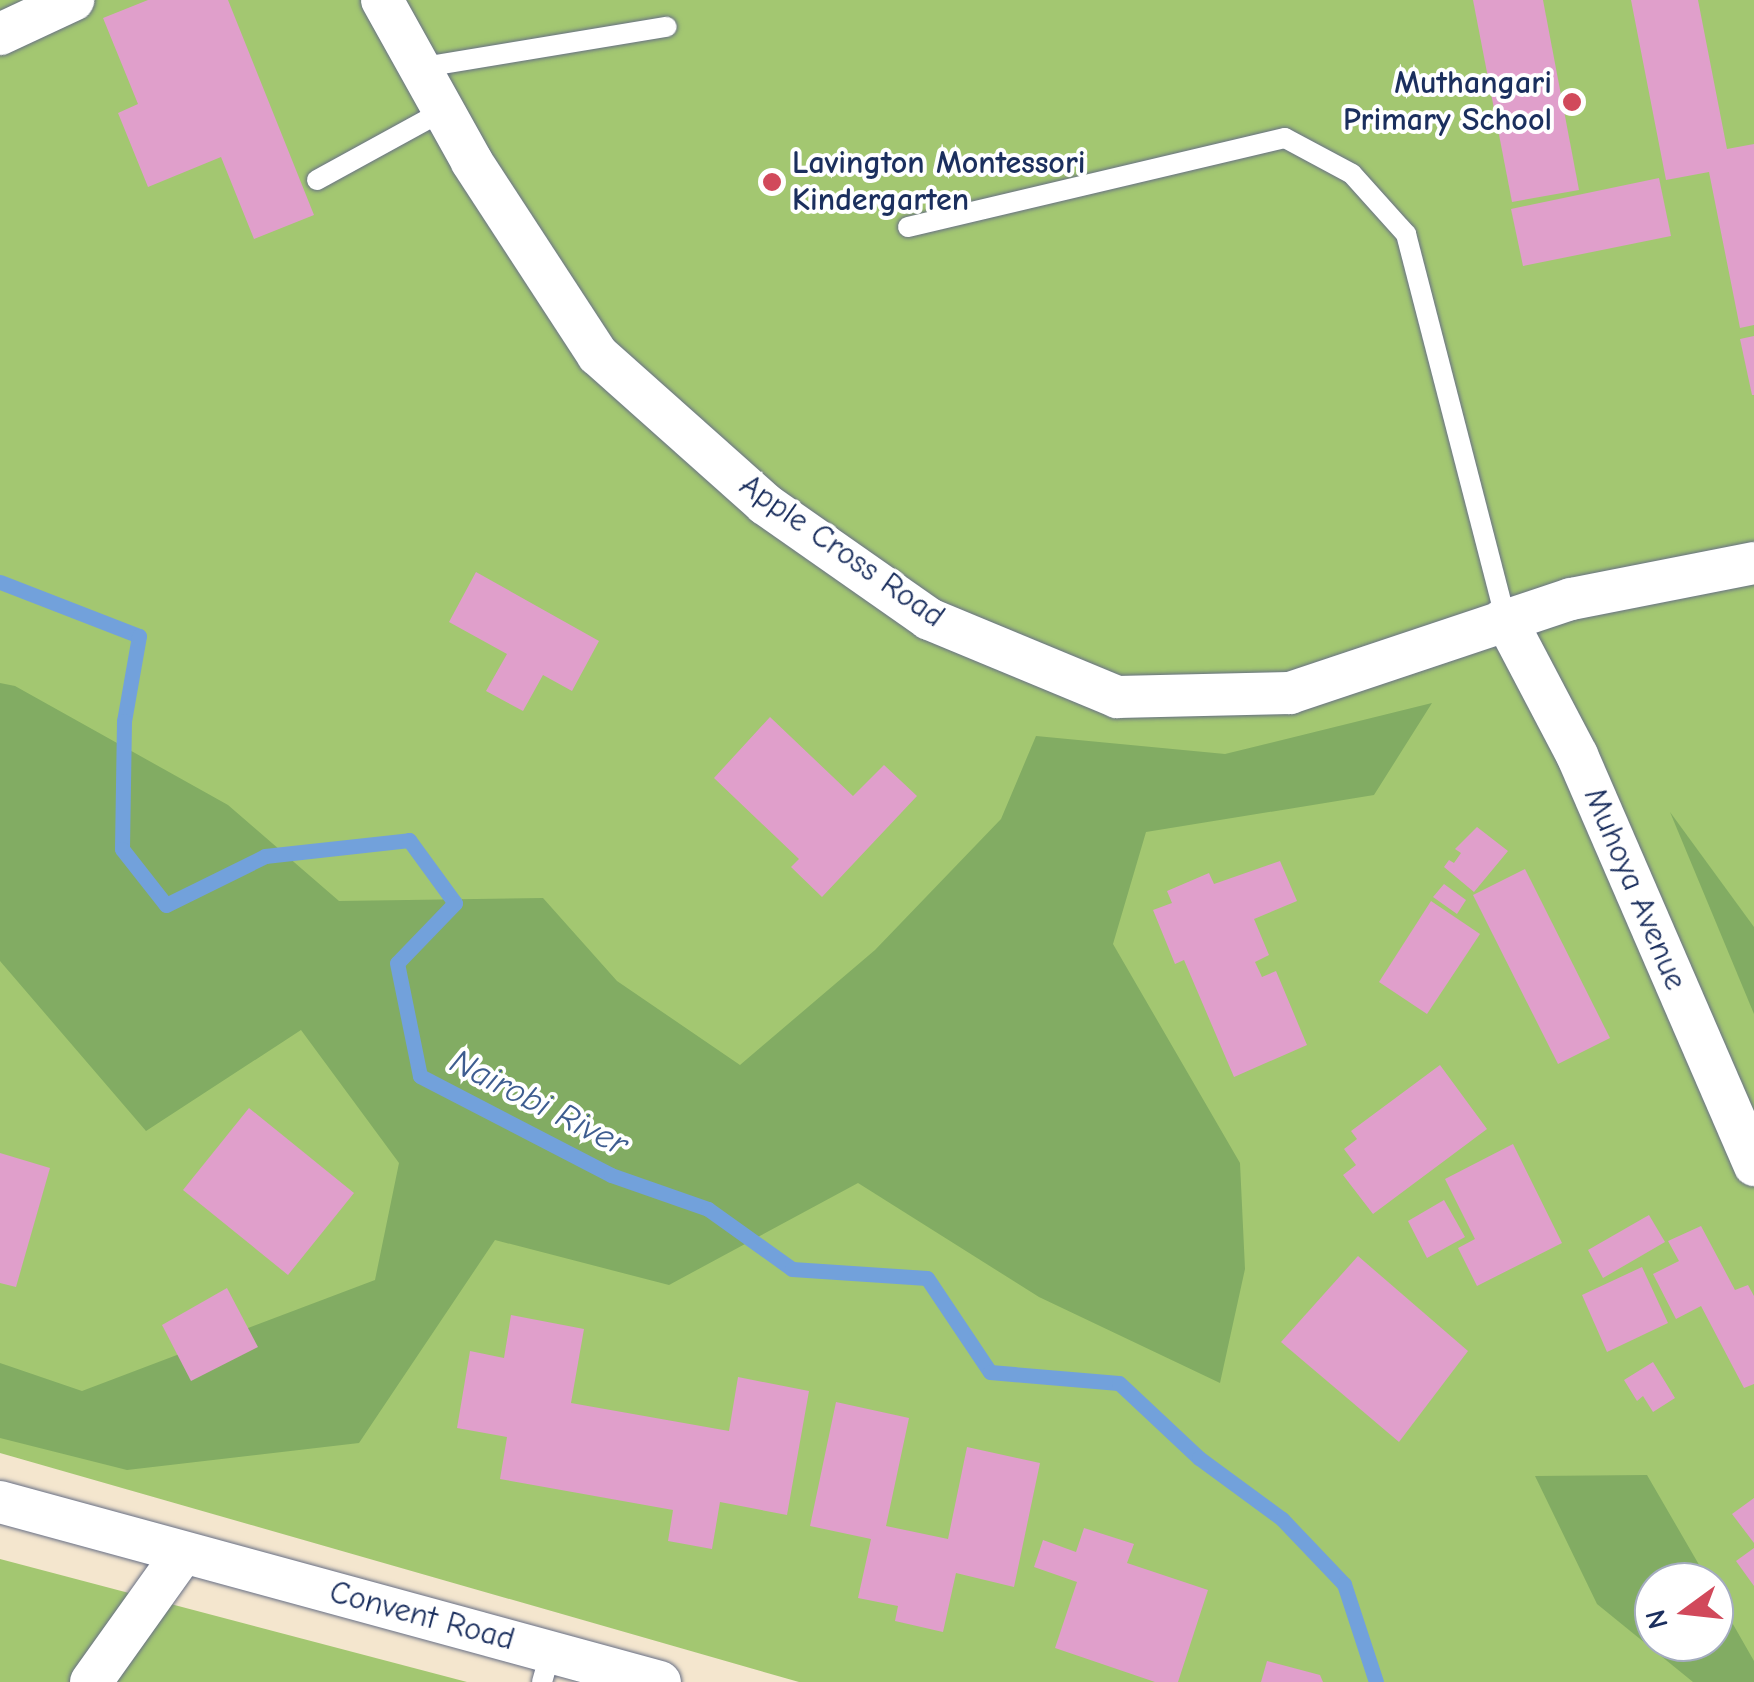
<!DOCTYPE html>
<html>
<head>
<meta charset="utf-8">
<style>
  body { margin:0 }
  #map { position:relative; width:1754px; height:1682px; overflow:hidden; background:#f4e6ce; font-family:"Comic Neue",sans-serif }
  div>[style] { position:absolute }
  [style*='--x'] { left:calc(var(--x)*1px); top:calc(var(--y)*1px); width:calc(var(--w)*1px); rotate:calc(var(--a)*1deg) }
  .green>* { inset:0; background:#a3c771 }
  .forest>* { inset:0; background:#82ac63 }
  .stream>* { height:15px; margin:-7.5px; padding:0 7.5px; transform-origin:7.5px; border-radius:7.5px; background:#72a1db }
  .building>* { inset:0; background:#e09fcb }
  .roads { filter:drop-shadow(0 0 2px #676f85) drop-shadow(0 0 2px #676f85) }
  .lane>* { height:20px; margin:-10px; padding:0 10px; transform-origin:10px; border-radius:10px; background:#fff }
  .street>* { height:42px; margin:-21px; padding:0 21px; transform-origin:21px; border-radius:21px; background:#fff }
  .dots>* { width:28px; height:28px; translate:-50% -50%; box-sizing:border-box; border:5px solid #fff; border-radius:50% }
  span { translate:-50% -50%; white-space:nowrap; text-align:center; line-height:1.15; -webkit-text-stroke:8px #fff; paint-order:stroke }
  .poi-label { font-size:32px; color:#1b2f5e; font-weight:700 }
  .right { translate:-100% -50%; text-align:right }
  .left { translate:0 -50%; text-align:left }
  .street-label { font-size:32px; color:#1b2f5e }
  .water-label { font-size:35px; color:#3e5d90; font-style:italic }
  .north { position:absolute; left:1634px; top:1562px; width:100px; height:100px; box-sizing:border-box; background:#fff; border:2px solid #a4acbf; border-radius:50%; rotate:255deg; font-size:28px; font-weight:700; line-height:40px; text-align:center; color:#1b2f5e }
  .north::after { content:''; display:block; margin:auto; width:35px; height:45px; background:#d1495b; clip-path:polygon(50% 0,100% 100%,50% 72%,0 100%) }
</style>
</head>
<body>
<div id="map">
  <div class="green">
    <div style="clip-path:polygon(evenodd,0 0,1754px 0,1754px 1682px,799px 1682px,0 1453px,0 0,1654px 1582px,1714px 1582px,1714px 1642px,1654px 1642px,1654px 1582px)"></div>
    <div style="clip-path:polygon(0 1559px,467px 1682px,0 1682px)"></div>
  </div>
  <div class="forest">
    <div style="clip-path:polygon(0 683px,15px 686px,228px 805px,339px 901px,543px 898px,617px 981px,740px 1065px,875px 950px,1001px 819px,1036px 736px,1225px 754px,1432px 703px,1374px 795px,1146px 832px,1113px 944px,1240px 1163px,1245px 1269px,1220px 1383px,1039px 1297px,858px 1183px,669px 1285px,495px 1240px,359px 1443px,127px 1470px,0 1438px,0 1363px,82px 1391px,375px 1280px,399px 1163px,301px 1030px,146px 1131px,0 961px)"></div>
    <div style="clip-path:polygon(1670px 812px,1754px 927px,1754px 1014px)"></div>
    <div style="clip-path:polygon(1647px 1475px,1709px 1582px,1654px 1582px,1654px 1642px,1714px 1642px,1714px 1591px,1754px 1661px,1754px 1682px,1693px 1682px,1597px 1604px,1535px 1476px)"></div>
  </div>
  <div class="stream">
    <div style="--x:0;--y:582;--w:149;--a:21.2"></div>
    <div style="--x:139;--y:636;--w:86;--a:100"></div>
    <div style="--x:124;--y:721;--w:128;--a:90.9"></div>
    <div style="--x:122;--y:849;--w:71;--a:51.8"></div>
    <div style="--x:166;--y:905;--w:110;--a:-26.3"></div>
    <div style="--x:265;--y:856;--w:145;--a:-6.3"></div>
    <div style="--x:409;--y:840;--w:78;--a:53.9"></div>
    <div style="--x:455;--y:903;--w:83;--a:134"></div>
    <div style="--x:397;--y:963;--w:115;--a:78.5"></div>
    <div style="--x:420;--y:1076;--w:215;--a:27.4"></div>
    <div style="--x:611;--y:1175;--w:103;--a:19.3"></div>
    <div style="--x:708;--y:1209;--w:103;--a:35.5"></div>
    <div style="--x:792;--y:1269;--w:135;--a:3.8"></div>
    <div style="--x:927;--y:1278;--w:113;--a:56.2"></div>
    <div style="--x:990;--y:1372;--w:129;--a:4.9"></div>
    <div style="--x:1119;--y:1383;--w:110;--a:43.2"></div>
    <div style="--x:1199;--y:1458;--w:103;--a:36.3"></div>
    <div style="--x:1282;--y:1519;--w:90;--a:46.4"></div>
    <div style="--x:1344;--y:1584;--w:103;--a:71.9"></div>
  </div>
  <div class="building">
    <div style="clip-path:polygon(148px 0,228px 0,314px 215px,254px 239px,221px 157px,148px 187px,118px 113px,138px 104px,103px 18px)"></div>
    <div style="clip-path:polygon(1473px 0,1543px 0,1579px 190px,1512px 202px)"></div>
    <div style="clip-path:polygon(1631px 0,1698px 0,1727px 149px,1754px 144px,1754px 325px,1740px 328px,1709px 172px,1666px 180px)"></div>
    <div style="clip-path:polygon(1659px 178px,1671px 236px,1523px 266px,1511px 209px)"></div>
    <div style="clip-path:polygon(1754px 336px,1754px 395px,1752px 395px,1740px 339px)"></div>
    <div style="clip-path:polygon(476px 572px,599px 641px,572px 691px,543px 675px,523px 711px,486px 691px,507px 654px,449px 622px)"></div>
    <div style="clip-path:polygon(770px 717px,853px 796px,884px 765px,917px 796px,822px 897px,791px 867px,799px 859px,714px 778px)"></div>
    <div style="clip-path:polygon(1477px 827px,1508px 851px,1474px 892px,1444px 867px,1449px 860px,1454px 863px,1461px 853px,1455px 849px)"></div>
    <div style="clip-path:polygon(1280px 861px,1297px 901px,1254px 919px,1269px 955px,1255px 962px,1262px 977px,1276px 971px,1307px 1045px,1234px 1077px,1184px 960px,1175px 964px,1153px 910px,1172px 903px,1167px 891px,1209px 873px,1214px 884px)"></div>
    <div style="clip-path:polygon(1525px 869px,1610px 1038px,1558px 1064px,1473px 895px)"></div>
    <div style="clip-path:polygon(1444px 884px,1466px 900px,1457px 914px,1433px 897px)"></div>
    <div style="clip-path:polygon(1431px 901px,1480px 934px,1427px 1014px,1379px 982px)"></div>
    <div style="clip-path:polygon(1440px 1065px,1487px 1129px,1373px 1214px,1343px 1175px,1356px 1165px,1344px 1149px,1357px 1139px,1351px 1131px)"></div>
    <div style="clip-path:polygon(249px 1108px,354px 1193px,288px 1275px,183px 1190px)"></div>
    <div style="clip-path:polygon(1513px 1144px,1562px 1243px,1477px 1286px,1458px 1248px,1475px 1239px,1445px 1179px)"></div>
    <div style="clip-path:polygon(0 1153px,50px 1168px,16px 1287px,0 1283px)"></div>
    <div style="clip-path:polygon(1444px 1200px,1465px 1237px,1427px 1258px,1408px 1221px)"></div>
    <div style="clip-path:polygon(1649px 1215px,1665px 1242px,1603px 1278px,1588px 1250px)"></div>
    <div style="clip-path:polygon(1701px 1226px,1735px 1290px,1748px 1285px,1754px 1296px,1754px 1384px,1744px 1388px,1701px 1306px,1676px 1319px,1653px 1274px,1679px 1261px,1668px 1241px)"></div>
    <div style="clip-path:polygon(1358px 1256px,1468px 1351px,1399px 1442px,1281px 1342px)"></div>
    <div style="clip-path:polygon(1642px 1267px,1668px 1323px,1607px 1352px,1582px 1295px)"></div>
    <div style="clip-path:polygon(227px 1288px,258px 1347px,191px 1381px,162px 1325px)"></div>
    <div style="clip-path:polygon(511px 1315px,584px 1329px,571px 1403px,729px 1431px,738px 1377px,809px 1391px,787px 1515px,720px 1502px,712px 1549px,668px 1541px,673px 1510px,500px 1479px,507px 1437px,457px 1428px,470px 1351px,504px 1358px)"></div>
    <div style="clip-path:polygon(1653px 1362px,1675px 1398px,1653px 1412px,1643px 1396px,1637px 1401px,1624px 1380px)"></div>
    <div style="clip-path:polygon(836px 1402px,909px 1418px,886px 1526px,948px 1539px,967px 1447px,1040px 1463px,1014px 1587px,956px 1573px,943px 1632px,895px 1621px,898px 1606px,858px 1598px,871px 1539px,810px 1526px)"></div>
    <div style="clip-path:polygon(1754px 1498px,1754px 1543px,1732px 1514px)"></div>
    <div style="clip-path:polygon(1084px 1528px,1134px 1544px,1127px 1563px,1208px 1590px,1178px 1682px,1155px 1682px,1055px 1648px,1077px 1582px,1034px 1567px,1043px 1540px,1076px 1552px)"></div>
    <div style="clip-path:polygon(1754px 1548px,1754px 1586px,1736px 1561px)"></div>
    <div style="clip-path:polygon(1267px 1661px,1320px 1675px,1323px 1682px,1261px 1682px)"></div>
  </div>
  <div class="roads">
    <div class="lane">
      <div style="--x:418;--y:68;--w:252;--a:-9.4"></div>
      <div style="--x:317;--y:180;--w:144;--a:-28.7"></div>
      <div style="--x:908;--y:227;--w:387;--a:-13.3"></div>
      <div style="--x:1285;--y:138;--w:76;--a:28.2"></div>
      <div style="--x:1352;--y:174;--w:81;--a:48"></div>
      <div style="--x:1406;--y:234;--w:397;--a:75.5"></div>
      <div style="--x:542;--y:1682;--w:33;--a:-74"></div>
    </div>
    <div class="street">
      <div style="--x:382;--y:0;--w:185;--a:60.9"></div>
      <div style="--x:472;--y:162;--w:230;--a:56.9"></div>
      <div style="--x:598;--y:355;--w:224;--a:41.7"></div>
      <div style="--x:765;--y:504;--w:200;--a:35"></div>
      <div style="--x:929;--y:619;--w:204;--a:22.5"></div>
      <div style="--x:1117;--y:697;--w:173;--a:-1.3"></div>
      <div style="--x:1290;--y:693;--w:296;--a:-18.5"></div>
      <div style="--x:1571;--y:599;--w:187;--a:-11.1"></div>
      <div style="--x:0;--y:34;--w:81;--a:-25"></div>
      <div style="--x:1505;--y:618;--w:155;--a:62.3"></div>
      <div style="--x:1577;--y:755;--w:447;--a:66.6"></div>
      <div style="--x:0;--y:1502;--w:684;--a:15.26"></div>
      <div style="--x:91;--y:1682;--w:158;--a:-54.5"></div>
    </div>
  </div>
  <div class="dots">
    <div style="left:1572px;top:102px;background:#d1495b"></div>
    <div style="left:772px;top:182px;background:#d1495b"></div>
  </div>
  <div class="poi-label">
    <span class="right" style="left:1552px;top:102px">Muthangari<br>Primary School</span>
    <span class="left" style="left:792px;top:182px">Lavington Montessori<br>Kindergarten</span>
  </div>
  <div class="street-label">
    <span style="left:842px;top:551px;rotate:35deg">Apple Cross Road</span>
    <span style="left:1635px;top:889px;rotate:67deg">Muhoya Avenue</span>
    <span style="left:422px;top:1616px;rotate:15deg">Convent Road</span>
  </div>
  <div class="water-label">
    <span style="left:539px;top:1103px;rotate:27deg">Nairobi River</span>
  </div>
  <div class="north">N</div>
</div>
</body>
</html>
